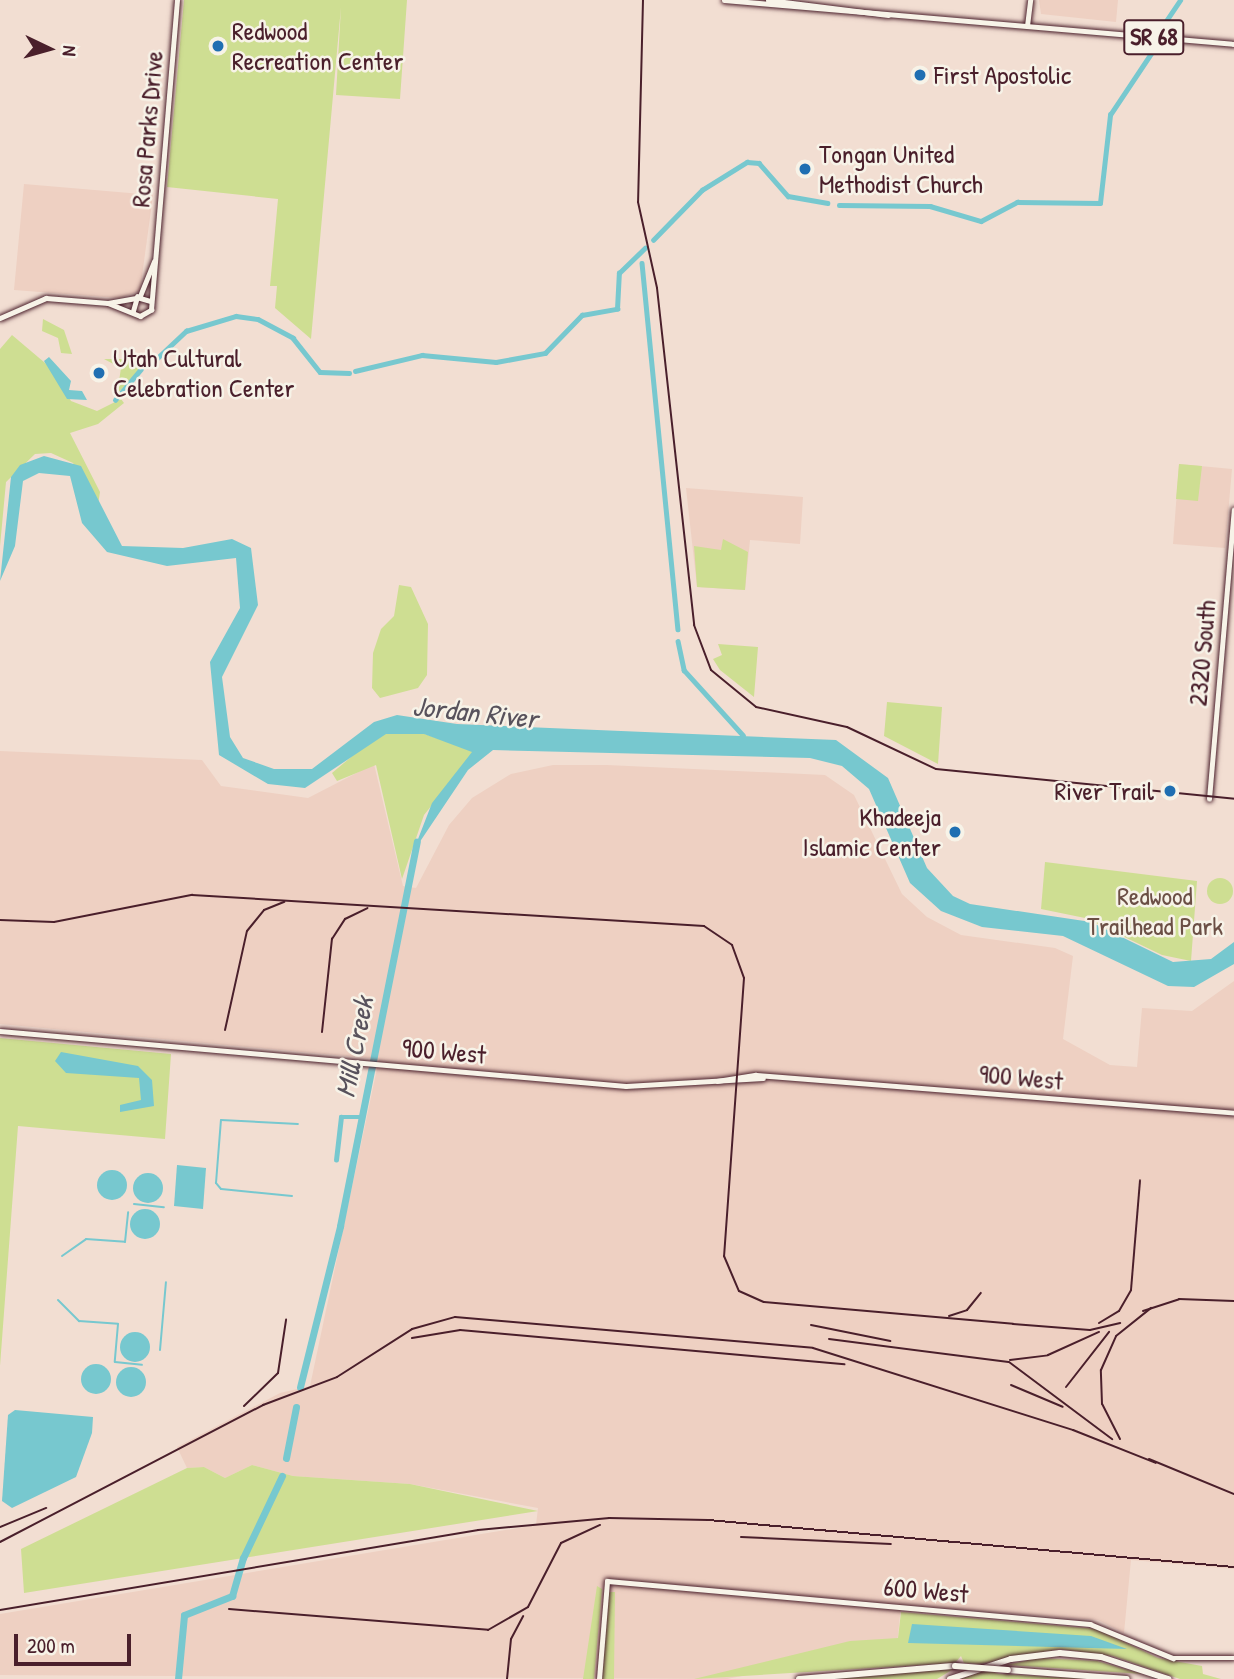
<!DOCTYPE html>
<html>
<head>
<meta charset="utf-8">
<style>
  body { margin:0 }
  #map { position:relative; width:1234px; height:1679px; overflow:hidden; background:#f2ded2; font-family:"Patrick Hand",sans-serif }
  div>[style] { position:absolute }
  [style*='--x'] { left:calc(var(--x)*1px); top:calc(var(--y)*1px); width:calc(var(--w)*1px); rotate:calc(var(--a)*1deg) }
  .built>* { inset:0; background:#eed0c2 }
  .green>* { inset:0; background:#cede92 }
  .round { border-radius:50% }
  .water>* { inset:0; background:#77c8cf }
  .stream>* { height:2px; margin:-1px; padding:0 1px; transform-origin:1px; border-radius:1px; background:#77c8cf }
  .canal>* { height:4.5px; margin:-2.25px; padding:0 2.25px; transform-origin:2.25px; border-radius:2.25px; background:#77c8cf }
  .river>* { height:7px; margin:-3.5px; padding:0 3.5px; transform-origin:3.5px; border-radius:3.5px; background:#77c8cf }
  .roads { filter:drop-shadow(0 0 2px #4a1f2b) drop-shadow(0 0 2px #4a1f2b) }
  .tertiary>* { height:4.5px; margin:-2.25px; padding:0 2.25px; transform-origin:2.25px; border-radius:2.25px; background:#f7f3e8 }
  .secondary>* { height:4.5px; margin:-2.25px; padding:0 2.25px; transform-origin:2.25px; border-radius:2.25px; background:#f7f3e8 }
  .primary>* { height:5px; margin:-2.5px; padding:0 2.5px; transform-origin:2.5px; border-radius:2.5px; background:#f7f3e8 }
  .motorway>* { height:6px; margin:-3px; padding:0 3px; transform-origin:3px; border-radius:3px; background:#f7f3e8 }
  .tram>* { height:2px; margin:-1px; padding:0 1px; transform-origin:1px; border-radius:1px; background:#4a1f2b }
  .rail>* { height:2px; margin:-1px; padding:0 1px; transform-origin:1px; border-radius:1px; background:#4a1f2b }
  .bridges { filter:drop-shadow(0 0 2px #4a1f2b) drop-shadow(0 0 2px #4a1f2b) }
  .motorway-bridge>* { height:6px; margin:-3px; padding:0 3px; transform-origin:3px; border-radius:3px; background:#f7f3e8 }
  .dots>* { width:19px; height:19px; translate:-50% -50%; box-sizing:border-box; border:4px solid #f7f3e8; border-radius:50% }
  span { translate:-50% -50%; white-space:nowrap; text-align:center; line-height:1.15; -webkit-text-stroke:5px #f7f3e8; paint-order:stroke }
  .shield-label span { padding:2px 5px; background:#f7f3e8; border:2px solid; border-radius:5px; -webkit-text-stroke-width:0 }
  .shield-label { font-size:24px; color:#4a1f2b; font-weight:700 }
  .poi-label { font-size:26px; color:#4a1f2b }
  .left { translate:0 -50%; text-align:left }
  .right { translate:-100% -50%; text-align:right }
  .street-label { font-size:26px; color:#4a1f2b }
  .park-label { font-size:26px; color:#6b4f45 }
  .water-label { font-size:28px; color:#58525c; font-style:italic }
  .north { position:absolute; left:14px; top:14px; width:70px; height:70px; -webkit-text-stroke:5px #f7f3e8; paint-order:stroke; rotate:95deg; font-size:19px; font-weight:700; line-height:28px; text-align:center; color:#4a1f2b }
  .north::after { content:''; display:block; margin:auto; width:24px; height:32px; background:#4a1f2b; clip-path:polygon(50% 0,100% 100%,50% 72%,0 100%) }
  .scale { position:absolute; left:14px; top:1634px; width:117px; height:32px; box-sizing:border-box; border:4px solid #4a1f2b; border-top:0; padding-left:9px; font-size:21px; line-height:24px; white-space:nowrap; color:#4a1f2b; -webkit-text-stroke:5px #f7f3e8; paint-order:stroke }
</style>
</head>
<body>
<div id="map">
  <div class="built">
    <div style="clip-path:polygon(1039px 0,1118px 0,1116px 22px,1041px 14px)"></div>
    <div style="clip-path:polygon(24px 184px,153px 195px,140px 291px,119px 298px,14px 290px)"></div>
    <div style="clip-path:polygon(1179px 464px,1232px 469px,1225px 548px,1173px 544px)"></div>
    <div style="clip-path:polygon(686px 488px,803px 497px,800px 544px,750px 540px,745px 590px,697px 587px)"></div>
    <div style="clip-path:polygon(0 751px,202px 760px,221px 786px,308px 798px,374px 764px,403px 886px,416px 888px,449px 825px,472px 798px,511px 774px,553px 765px,607px 765px,825px 775px,854px 795px,902px 894px,927px 917px,961px 935px,1055px 948px,1073px 956px,1063px 1039px,1110px 1065px,1137px 1067px,1142px 1008px,1192px 1011px,1234px 981px,1234px 1569px,1131px 1560px,1124px 1633px,1098px 1620px,901px 1605px,897px 1645px,727px 1679px,0 1675px,0 1614px,536px 1525px,538px 1508px,410px 1484px,293px 1476px,252px 1465px,225px 1478px,204px 1467px,187px 1468px,177px 1447px,280px 1393px,310px 1386px,379px 1059px,0 1024px)"></div>
  </div>
  <div class="green">
    <div style="clip-path:polygon(184px 0,407px 0,400px 99px,336px 95px,341px 7px,311px 339px,275px 308px,277px 286px,270px 286px,278px 199px,167px 187px)"></div>
    <div style="clip-path:polygon(43px 319px,64px 330px,72px 354px,61px 353px,58px 338px,42px 331px)"></div>
    <div style="clip-path:polygon(12px 335px,51px 368px,71px 401px,97px 411px,121px 399px,124px 403px,98px 424px,70px 433px,100px 492px,98px 505px,73px 463px,51px 453px,35px 454px,6px 482px,0 546px,0 349px)"></div>
    <div style="clip-path:polygon(104px 359px,138px 359px,142px 367px,117px 394px,121px 368px)"></div>
    <div style="clip-path:polygon(1179px 464px,1202px 466px,1198px 501px,1176px 499px)"></div>
    <div style="clip-path:polygon(723px 539px,748px 552px,745px 590px,697px 587px,694px 546px,721px 550px)"></div>
    <div style="clip-path:polygon(399px 585px,411px 587px,428px 624px,427px 675px,418px 688px,380px 698px,372px 688px,373px 653px,381px 629px,394px 616px)"></div>
    <div style="clip-path:polygon(718px 644px,758px 647px,754px 697px,720px 670px,713px 659px,722px 655px)"></div>
    <div style="clip-path:polygon(887px 702px,942px 707px,938px 764px,884px 736px)"></div>
    <div style="clip-path:polygon(401px 726px,475px 751px,424px 815px,402px 879px,376px 765px,337px 781px,332px 773px,375px 737px)"></div>
    <div style="clip-path:polygon(1045px 862px,1197px 881px,1191px 961px,1162px 955px,1085px 918px,1041px 909px)"></div>
    <div class="round" style="left:1207px;top:878px;width:26px;height:26px"></div>
    <div style="clip-path:polygon(0 1038px,171px 1054px,165px 1139px,18px 1126px,0 1366px)"></div>
    <div style="clip-path:polygon(252px 1465px,293px 1476px,410px 1484px,538px 1511px,24px 1593px,21px 1549px,187px 1468px,204px 1467px,225px 1478px)"></div>
    <div style="clip-path:polygon(597px 1586px,602px 1589px,594px 1679px,583px 1679px)"></div>
    <div style="clip-path:polygon(609px 1592px,615px 1592px,614px 1679px,602px 1679px)"></div>
    <div style="clip-path:polygon(901px 1612px,1097px 1629px,1158px 1658px,1202px 1666px,1203px 1674px,1221px 1679px,1180px 1679px,1113px 1656px,1060px 1649px,980px 1664px,964px 1663px,961px 1656px,955px 1663px,694px 1679px,850px 1641px,898px 1638px)"></div>
    <div style="clip-path:polygon(1039px 1658px,1097px 1661px,1142px 1674px,1007px 1665px)"></div>
    <div style="clip-path:polygon(955px 1668px,937px 1679px,832px 1679px)"></div>
    <div style="clip-path:polygon(986px 1670px,999px 1674px,1096px 1679px,960px 1679px)"></div>
  </div>
  <div class="water">
    <div style="clip-path:polygon(49px 357px,71px 381px,69px 390px,82px 391px,87px 400px,67px 399px,44px 361px)"></div>
    <div style="clip-path:polygon(44px 456px,81px 466px,122px 546px,183px 548px,232px 539px,251px 548px,258px 605px,222px 677px,230px 737px,243px 758px,274px 769px,312px 769px,374px 722px,397px 715px,457px 724px,836px 740px,888px 778px,927px 868px,953px 896px,970px 904px,1091px 922px,1173px 962px,1211px 959px,1234px 942px,1234px 964px,1194px 987px,1168px 986px,1063px 936px,982px 927px,941px 911px,910px 883px,869px 789px,842px 766px,810px 758px,493px 750px,468px 770px,413px 852px,432px 803px,472px 752px,424px 734px,386px 734px,305px 788px,268px 784px,219px 755px,210px 662px,240px 608px,236px 558px,167px 566px,107px 552px,82px 523px,70px 476px,39px 473px,23px 481px,15px 546px,0 581px,11px 477px,20px 465px)"></div>
    <div style="clip-path:polygon(61px 1052px,138px 1066px,152px 1080px,154px 1106px,120px 1112px,120px 1105px,141px 1100px,139px 1078px,66px 1073px,55px 1061px)"></div>
    <div style="clip-path:polygon(177px 1165px,206px 1168px,203px 1209px,174px 1206px)"></div>
    <div class="round" style="left:97px;top:1170px;width:30px;height:30px"></div>
    <div class="round" style="left:133px;top:1173px;width:30px;height:30px"></div>
    <div class="round" style="left:130px;top:1209px;width:30px;height:30px"></div>
    <div class="round" style="left:120px;top:1332px;width:30px;height:30px"></div>
    <div class="round" style="left:81px;top:1364px;width:30px;height:30px"></div>
    <div class="round" style="left:116px;top:1367px;width:30px;height:30px"></div>
    <div style="clip-path:polygon(15px 1410px,93px 1417px,92px 1433px,76px 1477px,12px 1508px,2px 1501px,8px 1415px)"></div>
    <div style="clip-path:polygon(912px 1624px,1091px 1636px,1127px 1649px,908px 1643px)"></div>
  </div>
  <div class="stream">
    <div style="--x:292;--y:1196;--w:71;--a:-174.4"></div>
    <div style="--x:221;--y:1189;--w:8;--a:-130"></div>
    <div style="--x:216;--y:1183;--w:63;--a:-85.5"></div>
    <div style="--x:221;--y:1120;--w:77;--a:3"></div>
    <div style="--x:134;--y:1204;--w:30;--a:6"></div>
    <div style="--x:62;--y:1256;--w:29;--a:-35"></div>
    <div style="--x:86;--y:1239;--w:39;--a:4"></div>
    <div style="--x:125;--y:1242;--w:30;--a:-84"></div>
    <div style="--x:58;--y:1300;--w:30;--a:45"></div>
    <div style="--x:79;--y:1321;--w:39;--a:4"></div>
    <div style="--x:118;--y:1324;--w:38;--a:95"></div>
    <div style="--x:115;--y:1362;--w:27;--a:6"></div>
    <div style="--x:160;--y:1350;--w:68;--a:-85"></div>
  </div>
  <div class="canal">
    <div style="--x:1162;--y:27;--w:32;--a:-56"></div>
    <div style="--x:839;--y:205;--w:91;--a:0.6"></div>
    <div style="--x:930;--y:206;--w:53;--a:16.4"></div>
    <div style="--x:981;--y:221;--w:41;--a:-27.8"></div>
    <div style="--x:1017;--y:202;--w:83;--a:0.7"></div>
    <div style="--x:1100;--y:203;--w:89;--a:-83.5"></div>
    <div style="--x:1110;--y:115;--w:79;--a:-56.3"></div>
    <div style="--x:653;--y:240;--w:70;--a:-45.6"></div>
    <div style="--x:702;--y:190;--w:53;--a:-31.9"></div>
    <div style="--x:747;--y:162;--w:12;--a:5"></div>
    <div style="--x:759;--y:163;--w:44;--a:48.7"></div>
    <div style="--x:788;--y:196;--w:40;--a:10"></div>
    <div style="--x:642;--y:263;--w:368;--a:84.4"></div>
    <div style="--x:150;--y:365;--w:50;--a:-43.4"></div>
    <div style="--x:186;--y:331;--w:52;--a:-16.7"></div>
    <div style="--x:236;--y:316;--w:22;--a:8"></div>
    <div style="--x:258;--y:319;--w:40;--a:28"></div>
    <div style="--x:293;--y:338;--w:43;--a:51.5"></div>
    <div style="--x:320;--y:372;--w:29;--a:2"></div>
    <div style="--x:355;--y:371;--w:69;--a:-13.4"></div>
    <div style="--x:422;--y:355;--w:74;--a:5.4"></div>
    <div style="--x:496;--y:362;--w:50;--a:-10.4"></div>
    <div style="--x:545;--y:353;--w:53;--a:-45.8"></div>
    <div style="--x:582;--y:315;--w:36;--a:-10"></div>
    <div style="--x:617;--y:309;--w:36;--a:-87"></div>
    <div style="--x:619;--y:273;--w:36;--a:-44"></div>
    <div style="--x:115;--y:400;--w:40;--a:-50"></div>
    <div style="--x:678;--y:641;--w:30;--a:78"></div>
    <div style="--x:684;--y:670;--w:88;--a:47.8"></div>
    <div style="--x:336;--y:1160;--w:43;--a:-83.4"></div>
    <div style="--x:341;--y:1117;--w:19;--a:0"></div>
  </div>
  <div class="river">
    <div style="--x:300;--y:1387;--w:166;--a:-76"></div>
    <div style="--x:340;--y:1226;--w:392;--a:-78.7"></div>
    <div style="--x:286;--y:1458;--w:52;--a:-78.9"></div>
    <div style="--x:178;--y:1679;--w:64;--a:-84.6"></div>
    <div style="--x:184;--y:1615;--w:52;--a:-21.6"></div>
    <div style="--x:232;--y:1596;--w:40;--a:-74"></div>
    <div style="--x:243;--y:1558;--w:91;--a:-64.6"></div>
  </div>
  <div class="roads">
    <div class="tertiary">
      <div style="--x:1027;--y:26;--w:26;--a:-83"></div>
      <div style="--x:140;--y:296;--w:37;--a:-68"></div>
      <div style="--x:108;--y:303;--w:28;--a:-10"></div>
      <div style="--x:133;--y:311;--w:15;--a:-74"></div>
      <div style="--x:137;--y:297;--w:14;--a:17"></div>
      <div style="--x:0;--y:318;--w:50;--a:-23.5"></div>
      <div style="--x:46;--y:298;--w:62;--a:4.6"></div>
      <div style="--x:108;--y:303;--w:35;--a:22"></div>
      <div style="--x:140;--y:316;--w:13;--a:-29"></div>
      <div style="--x:151;--y:310;--w:311;--a:-85.2"></div>
      <div style="--x:1209;--y:799;--w:290;--a:-85.1"></div>
      <div style="--x:599;--y:1679;--w:98;--a:-85.3"></div>
      <div style="--x:607;--y:1581;--w:485;--a:5.1"></div>
      <div style="--x:1090;--y:1624;--w:90;--a:22.3"></div>
      <div style="--x:1173;--y:1658;--w:61;--a:0"></div>
    </div>
    <div class="secondary">
      <div style="--x:0;--y:1031;--w:628;--a:5.02"></div>
      <div style="--x:626;--y:1086;--w:137;--a:-3.3"></div>
      <div style="--x:717;--y:1081;--w:39;--a:-9"></div>
      <div style="--x:756;--y:1075;--w:480;--a:4.5"></div>
    </div>
    <div class="primary">
      <div style="--x:724;--y:0;--w:512;--a:4.93"></div>
      <div style="--x:768;--y:0;--w:121;--a:7.1"></div>
    </div>
    <div class="motorway">
      <div style="--x:1008;--y:1670;--w:119;--a:4.3"></div>
      <div style="--x:799;--y:1679;--w:157;--a:-4.8"></div>
      <div style="--x:950;--y:1679;--w:64;--a:-18.2"></div>
      <div style="--x:1011;--y:1659;--w:49;--a:-7"></div>
      <div style="--x:1060;--y:1653;--w:41;--a:5.6"></div>
      <div style="--x:1101;--y:1657;--w:71;--a:18.2"></div>
    </div>
  </div>
  <div class="tram">
    <div style="--x:643;--y:0;--w:202;--a:91.4"></div>
    <div style="--x:638;--y:202;--w:88;--a:77.5"></div>
    <div style="--x:657;--y:288;--w:339;--a:83.7"></div>
    <div style="--x:694;--y:625;--w:48;--a:69.3"></div>
    <div style="--x:711;--y:670;--w:58;--a:39.4"></div>
    <div style="--x:756;--y:707;--w:93;--a:12.4"></div>
    <div style="--x:847;--y:727;--w:98;--a:25.3"></div>
    <div style="--x:936;--y:769;--w:300;--a:5.7"></div>
  </div>
  <div class="rail">
    <div style="--x:0;--y:920;--w:54;--a:2.1"></div>
    <div style="--x:54;--y:922;--w:141;--a:-11.1"></div>
    <div style="--x:192;--y:895;--w:513;--a:3.46"></div>
    <div style="--x:704;--y:926;--w:34;--a:34"></div>
    <div style="--x:732;--y:945;--w:35;--a:70"></div>
    <div style="--x:744;--y:978;--w:279;--a:94.1"></div>
    <div style="--x:724;--y:1256;--w:38;--a:67"></div>
    <div style="--x:739;--y:1291;--w:27;--a:24"></div>
    <div style="--x:764;--y:1302;--w:250;--a:5"></div>
    <div style="--x:1013;--y:1324;--w:77;--a:4.5"></div>
    <div style="--x:1090;--y:1330;--w:31;--a:-13"></div>
    <div style="--x:225;--y:1030;--w:101;--a:-77.5"></div>
    <div style="--x:247;--y:931;--w:27;--a:-51"></div>
    <div style="--x:264;--y:910;--w:22;--a:-22"></div>
    <div style="--x:322;--y:1032;--w:94;--a:-83.9"></div>
    <div style="--x:332;--y:939;--w:24;--a:-57"></div>
    <div style="--x:345;--y:919;--w:25;--a:-26"></div>
    <div style="--x:1143;--y:1311;--w:38;--a:-18"></div>
    <div style="--x:1179;--y:1299;--w:55;--a:2.1"></div>
    <div style="--x:949;--y:1316;--w:19;--a:-18"></div>
    <div style="--x:967;--y:1310;--w:22;--a:-51"></div>
    <div style="--x:1099;--y:1323;--w:23;--a:-31"></div>
    <div style="--x:1119;--y:1311;--w:24;--a:-60"></div>
    <div style="--x:1131;--y:1290;--w:110;--a:-85.3"></div>
    <div style="--x:811;--y:1325;--w:81;--a:11.4"></div>
    <div style="--x:412;--y:1338;--w:49;--a:-9.5"></div>
    <div style="--x:460;--y:1330;--w:386;--a:5.1"></div>
    <div style="--x:829;--y:1339;--w:181;--a:7.3"></div>
    <div style="--x:1009;--y:1362;--w:129;--a:36.8"></div>
    <div style="--x:1010;--y:1360;--w:38;--a:-7"></div>
    <div style="--x:1048;--y:1355;--w:56;--a:-24.3"></div>
    <div style="--x:1011;--y:1385;--w:56;--a:22.9"></div>
    <div style="--x:1066;--y:1387;--w:70;--a:-52"></div>
    <div style="--x:244;--y:1406;--w:47;--a:-44.1"></div>
    <div style="--x:278;--y:1373;--w:54;--a:-81.4"></div>
    <div style="--x:1120;--y:1439;--w:39;--a:-117"></div>
    <div style="--x:1102;--y:1404;--w:34;--a:-92"></div>
    <div style="--x:1101;--y:1370;--w:37;--a:-66"></div>
    <div style="--x:1116;--y:1336;--w:45;--a:-38.7"></div>
    <div style="--x:1149;--y:1459;--w:92;--a:22.4"></div>
    <div style="--x:0;--y:1527;--w:50;--a:-22.4"></div>
    <div style="--x:741;--y:1537;--w:150;--a:2.7"></div>
    <div style="--x:0;--y:1542;--w:297;--a:-27.5"></div>
    <div style="--x:263;--y:1405;--w:79;--a:-20.7"></div>
    <div style="--x:337;--y:1377;--w:89;--a:-32.6"></div>
    <div style="--x:412;--y:1329;--w:45;--a:-15.6"></div>
    <div style="--x:455;--y:1317;--w:359;--a:4.9"></div>
    <div style="--x:813;--y:1348;--w:273;--a:17.5"></div>
    <div style="--x:1073;--y:1430;--w:89;--a:21.7"></div>
    <div style="--x:229;--y:1609;--w:260;--a:4.6"></div>
    <div style="--x:488;--y:1630;--w:46;--a:-29.9"></div>
    <div style="--x:528;--y:1607;--w:72;--a:-62.7"></div>
    <div style="--x:561;--y:1543;--w:43;--a:-24.8"></div>
    <div style="--x:0;--y:1610;--w:485;--a:-9.5"></div>
    <div style="--x:478;--y:1530;--w:132;--a:-5.2"></div>
    <div style="--x:609;--y:1518;--w:99;--a:1.2"></div>
    <div style="--x:708;--y:1520;--w:528;--a:5.11"></div>
    <div style="--x:507;--y:1679;--w:40;--a:-84.3"></div>
    <div style="--x:511;--y:1639;--w:26;--a:-62"></div>
  </div>
  <div class="bridges">
    <div class="motorway-bridge">
      <div style="--x:955;--y:1666;--w:53;--a:4.3"></div>
    </div>
  </div>
  <div class="dots">
    <div style="left:218px;top:46px;background:#1f6fb2"></div>
    <div style="left:920px;top:75px;background:#1f6fb2"></div>
    <div style="left:805px;top:169px;background:#1f6fb2"></div>
    <div style="left:99px;top:373px;background:#1f6fb2"></div>
    <div style="left:1170px;top:791px;background:#1f6fb2"></div>
    <div style="left:955px;top:832px;background:#1f6fb2"></div>
  </div>
  <div class="shield-label">
    <span style="left:1154px;top:37px">SR 68</span>
  </div>
  <div class="poi-label">
    <span class="left" style="left:232px;top:46px">Redwood<br>Recreation Center</span>
    <span class="left" style="left:934px;top:75px">First Apostolic</span>
    <span class="left" style="left:819px;top:169px">Tongan United<br>Methodist Church</span>
    <span class="left" style="left:113px;top:373px">Utah Cultural<br>Celebration Center</span>
    <span class="right" style="left:1154px;top:791px">River Trail</span>
    <span class="right" style="left:941px;top:832px">Khadeeja<br>Islamic Center</span>
  </div>
  <div class="street-label">
    <span style="left:147px;top:129px;rotate:-85deg">Rosa Parks Drive</span>
    <span style="left:1202px;top:653px;rotate:-85deg">2320 South</span>
    <span style="left:444px;top:1051px;rotate:5deg">900 West</span>
    <span style="left:1021px;top:1077px;rotate:5deg">900 West</span>
    <span style="left:926px;top:1590px;rotate:5deg">600 West</span>
  </div>
  <div class="park-label">
    <span style="left:1155px;top:911px">Redwood<br>Trailhead Park</span>
  </div>
  <div class="water-label">
    <span style="left:475px;top:712px;rotate:6deg">Jordan River</span>
    <span style="left:354px;top:1047px;rotate:-79deg">Mill Creek</span>
  </div>
  <div class="north">N</div>
  <div class="scale">200 m</div>
</div>
</body>
</html>
